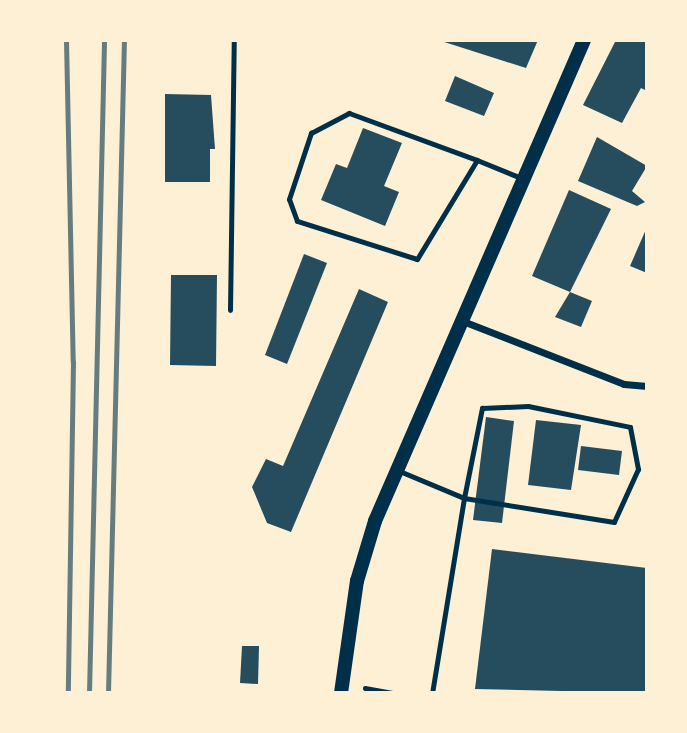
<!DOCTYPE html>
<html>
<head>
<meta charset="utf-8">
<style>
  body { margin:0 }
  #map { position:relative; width:687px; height:733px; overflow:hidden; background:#fdf0d5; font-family:"Titillium Web",sans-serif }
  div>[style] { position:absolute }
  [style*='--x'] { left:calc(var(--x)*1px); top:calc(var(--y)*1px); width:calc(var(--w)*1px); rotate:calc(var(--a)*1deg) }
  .building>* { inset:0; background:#264d5e }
  .path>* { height:4.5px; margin:-2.25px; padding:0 2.25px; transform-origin:2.25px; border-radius:2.25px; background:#003049 }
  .service>* { height:5px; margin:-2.5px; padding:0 2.5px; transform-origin:2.5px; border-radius:2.5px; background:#003049 }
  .minor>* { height:7px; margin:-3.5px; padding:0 3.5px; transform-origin:3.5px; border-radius:3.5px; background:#003049 }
  .secondary>* { height:14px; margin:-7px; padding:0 7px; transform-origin:7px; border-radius:7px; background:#003049 }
  .rail>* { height:5px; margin:-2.5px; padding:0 2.5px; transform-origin:2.5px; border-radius:2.5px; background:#657d81 }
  span { translate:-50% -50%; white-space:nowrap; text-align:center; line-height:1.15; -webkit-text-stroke:7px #fdf0d5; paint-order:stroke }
  .frame { position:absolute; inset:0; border:42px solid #fdf0d5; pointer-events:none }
</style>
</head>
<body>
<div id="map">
  <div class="building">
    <div style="clip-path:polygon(438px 40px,538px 40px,526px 68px)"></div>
    <div style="clip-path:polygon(616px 40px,647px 40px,647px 91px,641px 88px,622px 123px,583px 105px)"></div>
    <div style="clip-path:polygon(455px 76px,494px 93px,484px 116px,445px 101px)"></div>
    <div style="clip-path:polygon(165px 94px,211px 95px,215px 149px,210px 149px,210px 182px,165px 182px)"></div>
    <div style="clip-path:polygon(363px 128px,402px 143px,384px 186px,399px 192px,385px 226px,321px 200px,336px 164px,347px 168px)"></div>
    <div style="clip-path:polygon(597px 137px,647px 166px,632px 191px,645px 202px,637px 206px,578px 181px)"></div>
    <div style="clip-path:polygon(569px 190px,611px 209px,570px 292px,532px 276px)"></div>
    <div style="clip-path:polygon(647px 227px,647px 273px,630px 266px)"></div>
    <div style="clip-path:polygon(304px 254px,327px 263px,287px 364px,265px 355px)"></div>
    <div style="clip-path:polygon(171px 275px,217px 275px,216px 366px,170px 365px)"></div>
    <div style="clip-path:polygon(359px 289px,388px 302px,291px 532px,267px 523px,252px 487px,266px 459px,283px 466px)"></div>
    <div style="clip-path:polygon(570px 292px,592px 301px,581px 327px,555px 317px)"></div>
    <div style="clip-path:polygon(486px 417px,514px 421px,502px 523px,473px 520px)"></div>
    <div style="clip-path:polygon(536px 420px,581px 425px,571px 490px,528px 485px)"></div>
    <div style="clip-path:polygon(581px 446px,622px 451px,619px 475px,578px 470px)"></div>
    <div style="clip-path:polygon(492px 549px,647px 568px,647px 693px,475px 689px)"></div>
    <div style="clip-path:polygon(242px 646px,259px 646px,258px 684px,240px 683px)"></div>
  </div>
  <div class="path">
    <div style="--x:365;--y:688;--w:29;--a:10"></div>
  </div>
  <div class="service">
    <div style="--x:477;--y:160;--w:116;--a:121.2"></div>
    <div style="--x:417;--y:259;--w:126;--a:-162.4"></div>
    <div style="--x:297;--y:221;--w:23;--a:-110"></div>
    <div style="--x:289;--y:199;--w:70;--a:-71.6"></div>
    <div style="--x:311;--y:133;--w:43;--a:-27.8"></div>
    <div style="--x:349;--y:113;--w:136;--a:20.2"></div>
    <div style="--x:477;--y:160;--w:48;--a:22.2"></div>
    <div style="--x:230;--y:310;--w:270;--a:-89.2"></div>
    <div style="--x:528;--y:406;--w:104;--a:11.6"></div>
    <div style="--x:630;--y:427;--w:43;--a:79.2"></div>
    <div style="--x:638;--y:469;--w:58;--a:114.4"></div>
    <div style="--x:614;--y:522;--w:152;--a:-170.9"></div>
    <div style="--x:464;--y:498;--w:92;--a:-78.7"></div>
    <div style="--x:482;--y:408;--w:46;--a:-2.5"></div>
    <div style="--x:397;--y:470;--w:73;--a:22.7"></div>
    <div style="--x:464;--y:498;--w:198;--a:99.3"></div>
  </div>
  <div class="minor">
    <div style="--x:460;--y:320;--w:176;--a:21.3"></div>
    <div style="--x:624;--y:384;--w:23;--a:5"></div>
  </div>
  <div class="secondary">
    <div style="--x:341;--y:693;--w:113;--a:-81.9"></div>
    <div style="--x:357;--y:581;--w:63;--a:-73.3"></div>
    <div style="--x:375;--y:521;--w:524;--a:-66.51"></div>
  </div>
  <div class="rail">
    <div style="--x:66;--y:40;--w:322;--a:88.8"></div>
    <div style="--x:73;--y:362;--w:331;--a:90.9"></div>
    <div style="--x:89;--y:693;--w:653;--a:-88.68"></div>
    <div style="--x:108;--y:693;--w:653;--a:-88.6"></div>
  </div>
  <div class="frame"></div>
</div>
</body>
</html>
